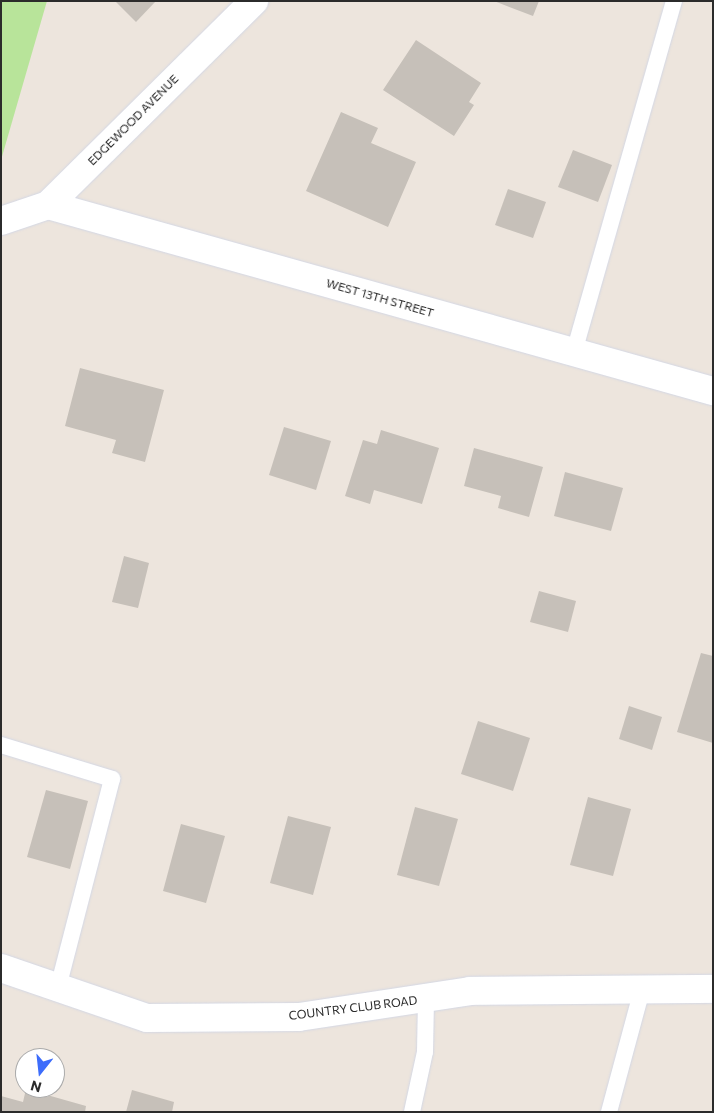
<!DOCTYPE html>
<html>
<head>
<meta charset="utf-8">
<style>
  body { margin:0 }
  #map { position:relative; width:714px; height:1113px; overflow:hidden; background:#ede5dd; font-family:Commissioner,sans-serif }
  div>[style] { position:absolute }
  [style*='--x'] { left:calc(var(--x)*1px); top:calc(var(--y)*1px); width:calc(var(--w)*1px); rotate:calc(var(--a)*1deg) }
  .green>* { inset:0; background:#b8e49a }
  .building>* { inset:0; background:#c6c0b9 }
  .roads { filter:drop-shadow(0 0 1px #d3d7e4) drop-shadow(0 0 1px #d3d7e4) }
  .lane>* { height:16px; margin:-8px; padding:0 8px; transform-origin:8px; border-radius:8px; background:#fff }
  .street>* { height:28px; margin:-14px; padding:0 14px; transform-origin:14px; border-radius:14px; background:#fff }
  span { translate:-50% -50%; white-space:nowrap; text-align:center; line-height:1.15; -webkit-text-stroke:4.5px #fff; paint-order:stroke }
  .street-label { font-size:12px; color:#2b2b2b }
  .frame { position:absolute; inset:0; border:2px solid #2b2b2b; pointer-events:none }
  .north { position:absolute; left:15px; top:1048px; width:50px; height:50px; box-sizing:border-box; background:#fff; border:1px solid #aaa; border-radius:50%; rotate:196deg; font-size:14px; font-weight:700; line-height:20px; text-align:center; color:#2b2b2b }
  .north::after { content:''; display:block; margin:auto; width:18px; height:22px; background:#3d6dfb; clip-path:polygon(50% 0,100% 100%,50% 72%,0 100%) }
</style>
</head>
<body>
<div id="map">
  <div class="green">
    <div style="clip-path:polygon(1px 1px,47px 1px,1px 160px)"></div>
  </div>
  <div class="building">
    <div style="clip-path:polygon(115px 1px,156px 1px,136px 22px)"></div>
    <div style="clip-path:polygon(494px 1px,539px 1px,533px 16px)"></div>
    <div style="clip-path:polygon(416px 40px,481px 83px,469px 102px,474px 105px,454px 136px,383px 90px)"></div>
    <div style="clip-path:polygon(341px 112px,378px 128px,371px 143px,416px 162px,388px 227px,306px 191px)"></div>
    <div style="clip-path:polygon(573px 150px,612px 165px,598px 202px,558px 187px)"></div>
    <div style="clip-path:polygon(508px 189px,546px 202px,533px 238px,495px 225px)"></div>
    <div style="clip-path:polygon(80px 368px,164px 390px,145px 462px,112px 453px,116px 440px,65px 426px)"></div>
    <div style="clip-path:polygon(284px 427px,331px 441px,316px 490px,269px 475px)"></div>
    <div style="clip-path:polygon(381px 430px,439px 448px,422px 504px,374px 490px,370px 504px,345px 496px,363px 440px,377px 444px)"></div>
    <div style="clip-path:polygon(474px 448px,543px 467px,529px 517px,498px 508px,501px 496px,464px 486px)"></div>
    <div style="clip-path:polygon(565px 472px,623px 488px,611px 531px,554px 516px)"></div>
    <div style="clip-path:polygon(124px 556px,149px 563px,138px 608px,112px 602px)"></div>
    <div style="clip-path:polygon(539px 591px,576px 601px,568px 632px,530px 622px)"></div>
    <div style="clip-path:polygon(701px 653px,713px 656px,713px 743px,677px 732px)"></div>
    <div style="clip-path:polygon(629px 706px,662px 717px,652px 750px,619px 739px)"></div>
    <div style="clip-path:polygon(478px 721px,530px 738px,513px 791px,461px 774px)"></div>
    <div style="clip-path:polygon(46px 790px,88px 801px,70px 869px,27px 857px)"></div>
    <div style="clip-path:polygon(588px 797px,631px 809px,613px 876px,570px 865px)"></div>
    <div style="clip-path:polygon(415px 807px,458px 819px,439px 886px,397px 875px)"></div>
    <div style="clip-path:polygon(288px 816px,331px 827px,313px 895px,270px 883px)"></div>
    <div style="clip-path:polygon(181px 824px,225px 836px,206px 903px,163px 891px)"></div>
    <div style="clip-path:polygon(26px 1089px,86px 1106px,85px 1112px,1px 1112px,1px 1096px,23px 1102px)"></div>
    <div style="clip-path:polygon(132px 1090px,174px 1102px,172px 1112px,126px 1112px)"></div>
  </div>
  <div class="roads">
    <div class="lane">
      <div style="--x:574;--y:352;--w:365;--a:-74.1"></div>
      <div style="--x:1;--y:745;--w:116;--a:17"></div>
      <div style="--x:112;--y:779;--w:216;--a:104.5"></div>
      <div style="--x:412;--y:1112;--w:61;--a:-77.8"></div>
      <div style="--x:425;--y:1052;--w:54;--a:-88.9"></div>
      <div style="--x:609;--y:1112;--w:126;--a:-74.9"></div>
    </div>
    <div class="street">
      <div style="--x:48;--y:205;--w:691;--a:15.63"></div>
      <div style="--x:1;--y:221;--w:50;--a:-18.8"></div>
      <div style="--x:48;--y:205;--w:290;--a:-44.7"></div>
      <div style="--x:1;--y:968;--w:154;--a:18.9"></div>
      <div style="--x:147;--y:1018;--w:152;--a:-0.4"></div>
      <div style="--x:299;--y:1017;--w:173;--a:-8.6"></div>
      <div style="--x:470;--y:991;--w:243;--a:-0.5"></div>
    </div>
  </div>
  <div class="street-label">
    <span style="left:133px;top:120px;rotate:-45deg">EDGEWOOD AVENUE</span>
    <span style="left:380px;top:298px;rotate:16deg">WEST 13TH STREET</span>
    <span style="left:353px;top:1008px;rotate:-7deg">COUNTRY CLUB ROAD</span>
  </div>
  <div class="frame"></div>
  <div class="north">N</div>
</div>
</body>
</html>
